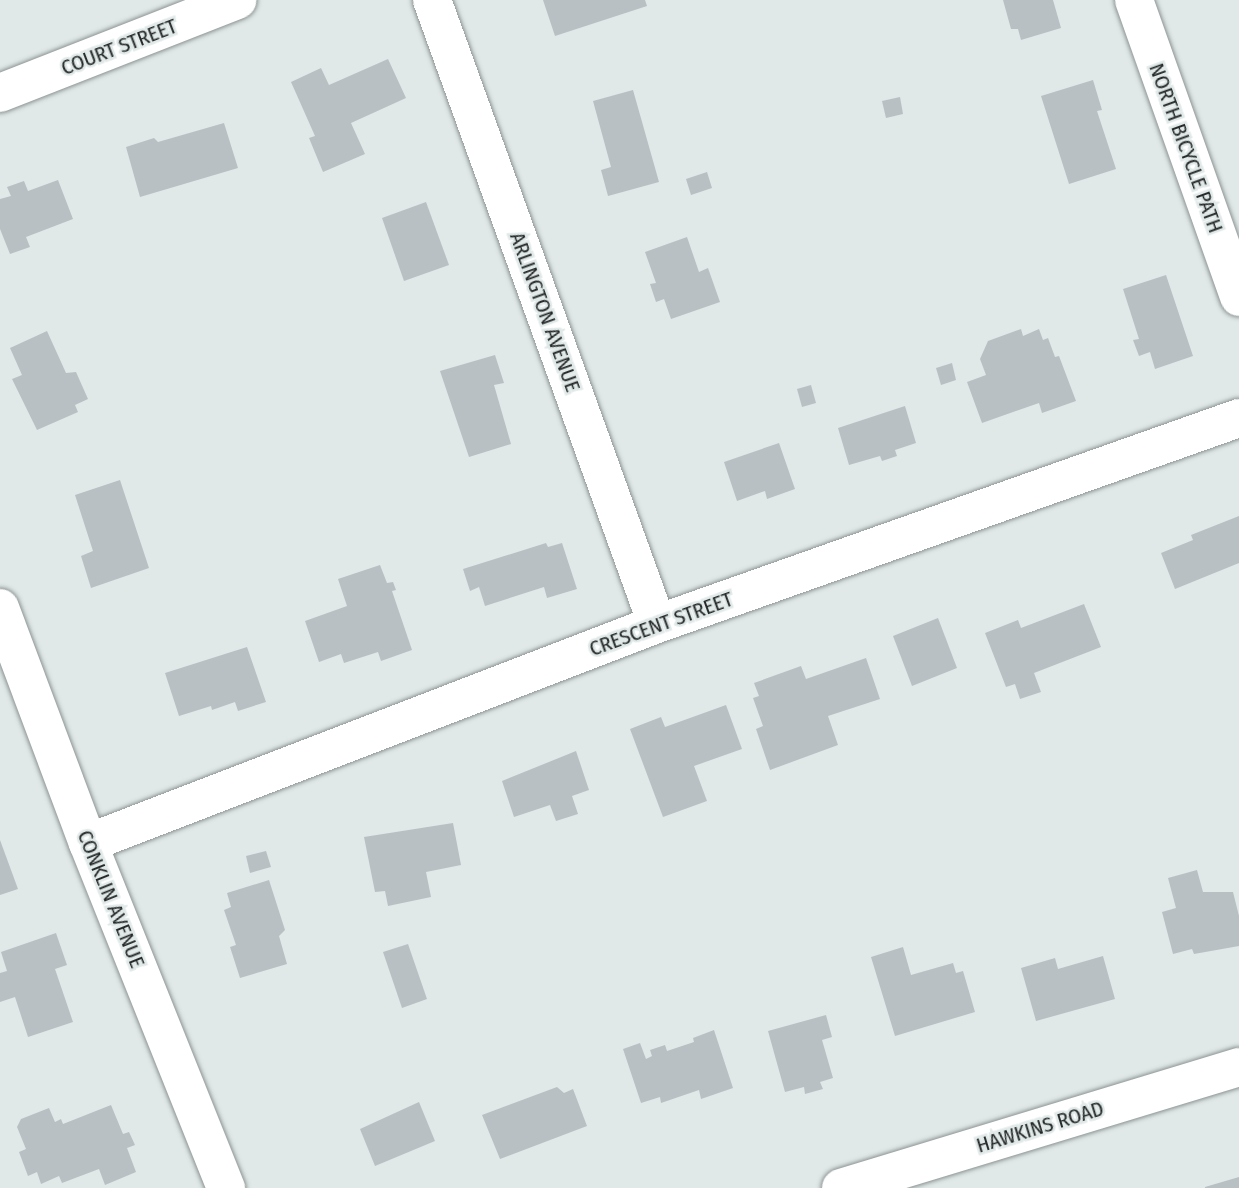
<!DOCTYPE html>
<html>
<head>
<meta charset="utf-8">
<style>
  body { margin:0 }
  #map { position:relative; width:1239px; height:1188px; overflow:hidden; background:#e0e8e8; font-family:"Fira Sans Condensed",sans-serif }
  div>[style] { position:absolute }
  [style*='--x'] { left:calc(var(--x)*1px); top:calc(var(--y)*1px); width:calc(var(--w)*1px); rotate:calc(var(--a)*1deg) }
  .building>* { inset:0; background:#b9c0c3 }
  .roads { filter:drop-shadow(0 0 2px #8c9493) drop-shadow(0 0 2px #8c9493) }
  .minor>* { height:38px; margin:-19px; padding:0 19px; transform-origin:19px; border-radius:19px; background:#fff }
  span { translate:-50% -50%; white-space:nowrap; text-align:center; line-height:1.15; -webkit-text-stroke:5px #e0e8e8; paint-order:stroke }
  .street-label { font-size:21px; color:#242727 }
</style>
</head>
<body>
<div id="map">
  <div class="building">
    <div style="clip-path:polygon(543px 0,645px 0,647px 6px,555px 36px)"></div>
    <div style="clip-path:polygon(1003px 0,1053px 0,1061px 28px,1021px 40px,1018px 29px,1011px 29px)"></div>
    <div style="clip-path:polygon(388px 59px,406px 98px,351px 123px,365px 154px,323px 172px,309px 138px,315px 136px,291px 82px,321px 68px,329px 85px)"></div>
    <div style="clip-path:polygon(1093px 80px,1102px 110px,1097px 111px,1116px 169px,1069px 184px,1041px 96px)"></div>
    <div style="clip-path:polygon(633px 90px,659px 182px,608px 196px,601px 170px,611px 167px,593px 101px)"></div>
    <div style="clip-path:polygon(900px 97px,903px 114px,886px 118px,882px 101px)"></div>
    <div style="clip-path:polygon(224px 123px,238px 168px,140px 197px,126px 147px,154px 138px,158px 142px)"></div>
    <div style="clip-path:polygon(707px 172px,712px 188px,691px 195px,686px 179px)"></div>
    <div style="clip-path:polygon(58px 180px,73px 219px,26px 237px,30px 247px,10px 254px,0 229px,0 199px,11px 196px,7px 187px,24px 181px,28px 191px)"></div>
    <div style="clip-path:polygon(426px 202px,449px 265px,404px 281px,382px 218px)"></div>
    <div style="clip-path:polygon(687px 237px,699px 272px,708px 268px,720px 302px,671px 319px,664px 299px,656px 302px,650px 284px,656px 283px,645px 252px)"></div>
    <div style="clip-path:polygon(1166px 275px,1193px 356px,1155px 369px,1150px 352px,1139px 356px,1133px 340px,1139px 339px,1123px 289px)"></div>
    <div style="clip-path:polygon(1021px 329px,1023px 336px,1039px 329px,1043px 340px,1048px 338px,1055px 357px,1059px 356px,1076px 401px,1042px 413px,1039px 403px,982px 423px,967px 382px,986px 375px,980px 359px,988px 341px)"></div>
    <div style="clip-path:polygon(47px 331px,66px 373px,76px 372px,88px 399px,75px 405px,78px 412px,37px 430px,12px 379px,22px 375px,10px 348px)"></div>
    <div style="clip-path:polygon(495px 355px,504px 383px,494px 385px,511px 444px,469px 457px,440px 371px)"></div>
    <div style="clip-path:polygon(952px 363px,956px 380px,941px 385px,936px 368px)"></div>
    <div style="clip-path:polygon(811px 385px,816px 403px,802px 407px,797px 389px)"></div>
    <div style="clip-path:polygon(905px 406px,916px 443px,895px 450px,897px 456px,882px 461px,880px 456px,849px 465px,838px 428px)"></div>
    <div style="clip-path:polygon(779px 443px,795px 489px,767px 499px,765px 491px,737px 501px,724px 462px)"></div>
    <div style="clip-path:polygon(120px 480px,149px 568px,91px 588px,81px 556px,93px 551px,75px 495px)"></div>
    <div style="clip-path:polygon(1239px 516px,1239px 563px,1175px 589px,1161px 553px,1193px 540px,1191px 535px)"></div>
    <div style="clip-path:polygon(546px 543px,548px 547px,562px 543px,577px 589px,547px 598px,544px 587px,485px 606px,479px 587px,470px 591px,463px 569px)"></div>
    <div style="clip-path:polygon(380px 565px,387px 583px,393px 582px,396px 590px,392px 591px,412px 650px,381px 661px,378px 652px,344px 663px,341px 654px,319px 662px,305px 621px,347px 606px,338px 579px)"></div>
    <div style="clip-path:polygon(1084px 604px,1101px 647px,1034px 673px,1041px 692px,1020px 699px,1015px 684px,1006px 687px,985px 633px,1018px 620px,1021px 628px)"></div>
    <div style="clip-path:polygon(938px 618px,957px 668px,912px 686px,893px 636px)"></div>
    <div style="clip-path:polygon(247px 647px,266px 702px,238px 711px,235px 702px,212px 710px,211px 706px,179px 716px,165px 673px)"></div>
    <div style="clip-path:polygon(866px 658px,880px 699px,828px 716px,838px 745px,770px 770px,756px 729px,763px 726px,753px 698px,759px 696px,754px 683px,801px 666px,806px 679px)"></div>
    <div style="clip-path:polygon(726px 705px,742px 749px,694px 766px,707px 801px,663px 817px,630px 729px,661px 717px,665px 727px)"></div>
    <div style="clip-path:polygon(576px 751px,589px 790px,572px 796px,578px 814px,556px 821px,550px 805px,514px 817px,502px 781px)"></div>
    <div style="clip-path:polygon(453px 823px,461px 865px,426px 872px,431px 897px,388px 906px,385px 891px,375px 892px,364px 837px)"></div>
    <div style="clip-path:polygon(0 840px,18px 889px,0 895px)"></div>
    <div style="clip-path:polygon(266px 851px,271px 867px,250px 873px,246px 856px)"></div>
    <div style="clip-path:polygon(1197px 870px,1203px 892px,1233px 892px,1239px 916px,1239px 946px,1194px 954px,1192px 949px,1173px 954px,1162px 912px,1176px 908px,1168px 878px)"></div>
    <div style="clip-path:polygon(269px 880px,285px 930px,279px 936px,287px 964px,240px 978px,230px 947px,236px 945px,224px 910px,231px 907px,227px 893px)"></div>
    <div style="clip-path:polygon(56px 933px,67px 965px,55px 969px,73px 1022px,28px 1037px,15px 997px,0 1002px,0 973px,7px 971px,1px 952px)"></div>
    <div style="clip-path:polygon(408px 944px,427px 999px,402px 1008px,383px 952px)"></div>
    <div style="clip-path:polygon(903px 947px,911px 975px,953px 963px,956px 973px,963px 971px,975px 1012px,895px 1036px,871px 957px)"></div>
    <div style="clip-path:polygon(1103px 956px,1115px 999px,1036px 1021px,1021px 968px,1055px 958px,1058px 969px)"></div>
    <div style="clip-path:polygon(826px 1015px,832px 1037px,822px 1040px,833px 1078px,820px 1082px,823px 1089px,805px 1094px,804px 1087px,785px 1092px,768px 1031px)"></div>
    <div style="clip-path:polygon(714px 1030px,733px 1088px,701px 1099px,699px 1090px,661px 1103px,660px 1097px,641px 1103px,623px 1049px,640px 1043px,646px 1059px,652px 1056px,650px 1050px,665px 1045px,667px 1051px,694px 1042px,693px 1038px)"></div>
    <div style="clip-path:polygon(557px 1087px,564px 1093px,573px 1089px,587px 1126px,500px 1159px,482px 1115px)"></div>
    <div style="clip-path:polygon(419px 1102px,435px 1141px,375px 1166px,360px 1129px)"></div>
    <div style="clip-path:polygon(111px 1105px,123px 1134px,129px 1132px,135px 1145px,127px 1148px,136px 1172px,105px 1185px,99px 1169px,62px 1183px,59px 1176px,41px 1184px,37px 1172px,28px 1176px,19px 1152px,26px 1149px,17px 1127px,21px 1119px,49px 1108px,55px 1122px,61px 1119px,63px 1124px)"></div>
    <div style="clip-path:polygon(1239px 1177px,1239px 1188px,1205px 1188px,1205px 1187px)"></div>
  </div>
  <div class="roads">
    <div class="minor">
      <div style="--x:432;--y:0;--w:663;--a:70.17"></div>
      <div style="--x:1134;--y:0;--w:315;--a:70.5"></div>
      <div style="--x:0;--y:93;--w:255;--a:-21.4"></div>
      <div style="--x:0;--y:608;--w:251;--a:69.5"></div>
      <div style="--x:88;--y:843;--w:372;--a:68.2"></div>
      <div style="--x:88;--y:843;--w:610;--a:-21.05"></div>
      <div style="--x:657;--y:624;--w:617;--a:-19.49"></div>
      <div style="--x:841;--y:1188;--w:416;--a:-16.9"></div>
    </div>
  </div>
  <div class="street-label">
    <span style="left:119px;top:47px;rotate:-21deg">COURT STREET</span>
    <span style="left:1186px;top:148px;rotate:70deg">NORTH BICYCLE PATH</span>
    <span style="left:545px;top:312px;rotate:70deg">ARLINGTON AVENUE</span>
    <span style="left:661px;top:624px;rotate:-20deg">CRESCENT STREET</span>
    <span style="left:111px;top:899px;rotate:68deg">CONKLIN AVENUE</span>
    <span style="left:1040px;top:1127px;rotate:-17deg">HAWKINS ROAD</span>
  </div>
</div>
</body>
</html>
